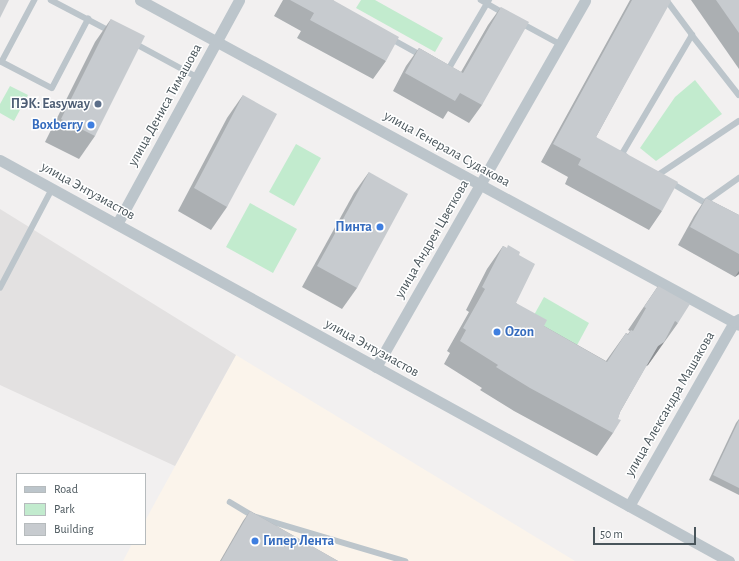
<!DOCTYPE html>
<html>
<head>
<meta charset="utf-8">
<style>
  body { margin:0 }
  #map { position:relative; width:739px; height:561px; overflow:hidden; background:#f2f0f0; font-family:"Alegreya Sans",sans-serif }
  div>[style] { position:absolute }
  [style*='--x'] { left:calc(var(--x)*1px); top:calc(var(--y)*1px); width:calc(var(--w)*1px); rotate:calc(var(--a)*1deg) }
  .commercial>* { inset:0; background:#fbf4eb }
  .education>* { inset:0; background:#e3e1e1 }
  .green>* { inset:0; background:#c2ebce }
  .service>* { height:5.5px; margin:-2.75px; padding:0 2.75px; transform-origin:2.75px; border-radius:2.75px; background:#bcc5cb }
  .minor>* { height:11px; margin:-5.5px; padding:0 5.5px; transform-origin:5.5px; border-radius:5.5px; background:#bcc5cb }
  .wall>* { inset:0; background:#abafb2 }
  .shaded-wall>* { inset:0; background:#8b8e91 }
  .building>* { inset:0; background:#c7cbcf }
  .dots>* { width:11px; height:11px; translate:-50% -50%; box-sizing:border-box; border:2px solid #fff; border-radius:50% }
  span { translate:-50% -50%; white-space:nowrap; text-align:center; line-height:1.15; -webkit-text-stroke:3px #fff; paint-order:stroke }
  .service-label { font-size:14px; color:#4e5e75; font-weight:700 }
  .right { translate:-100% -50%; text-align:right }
  .street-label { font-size:14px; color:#49555b }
  .shop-label { font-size:14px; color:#366cbe; font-weight:700 }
  .left { translate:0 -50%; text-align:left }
  .legend { position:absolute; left:16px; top:473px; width:130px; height:72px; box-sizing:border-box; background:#fff; border:1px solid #b6bbbd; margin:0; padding:5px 7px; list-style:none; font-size:12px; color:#49555b }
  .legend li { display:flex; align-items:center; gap:8px; height:20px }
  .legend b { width:20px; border:1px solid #b6bbbd }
  .scale { position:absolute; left:593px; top:527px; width:103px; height:18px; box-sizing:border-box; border:2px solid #49555b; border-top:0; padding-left:5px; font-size:12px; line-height:14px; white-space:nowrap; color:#49555b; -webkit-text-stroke:3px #fff; paint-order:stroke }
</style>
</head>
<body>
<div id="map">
  <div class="commercial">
    <div style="clip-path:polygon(236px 355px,575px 561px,123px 561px,132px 544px,145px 544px,145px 521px)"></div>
  </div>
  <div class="education">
    <div style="clip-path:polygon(0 209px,236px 355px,175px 466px,0 385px)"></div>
  </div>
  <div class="green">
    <div style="clip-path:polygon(361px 0,375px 0,443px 38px,435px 52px,356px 8px)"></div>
    <div style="clip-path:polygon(695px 80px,722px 114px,656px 161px,640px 148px,675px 97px)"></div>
    <div style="clip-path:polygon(10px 86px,28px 95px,14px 121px,0 113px,0 104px)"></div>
    <div style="clip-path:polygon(296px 144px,321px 158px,294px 206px,269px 192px)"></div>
    <div style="clip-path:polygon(250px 203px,297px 229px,273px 273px,226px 247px)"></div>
    <div style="clip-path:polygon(544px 297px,589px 323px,575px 349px,529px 324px)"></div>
  </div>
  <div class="service">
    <div style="--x:35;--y:0;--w:70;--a:118"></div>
    <div style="--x:2;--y:62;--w:56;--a:27.5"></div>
    <div style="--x:52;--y:88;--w:78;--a:-62.4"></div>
    <div style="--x:51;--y:0;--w:67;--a:27.7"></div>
    <div style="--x:481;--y:0;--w:28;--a:30"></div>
    <div style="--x:521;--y:23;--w:44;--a:28.3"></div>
    <div style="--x:692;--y:35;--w:76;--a:51.9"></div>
    <div style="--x:390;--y:38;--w:35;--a:29"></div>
    <div style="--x:134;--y:43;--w:72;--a:28.4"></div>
    <div style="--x:448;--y:70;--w:81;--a:-59.6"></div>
    <div style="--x:626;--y:157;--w:5;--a:-143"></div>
    <div style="--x:622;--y:154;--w:138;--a:-59.5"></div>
    <div style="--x:692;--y:35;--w:44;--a:-126.6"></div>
    <div style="--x:658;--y:175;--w:97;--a:-33.7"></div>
    <div style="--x:670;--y:182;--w:45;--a:30.5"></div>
    <div style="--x:705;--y:202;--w:42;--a:-35.2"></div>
    <div style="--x:0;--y:288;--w:112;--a:-62.3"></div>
    <div style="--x:230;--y:502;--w:27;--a:31"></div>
    <div style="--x:253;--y:516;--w:159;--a:16.5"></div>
  </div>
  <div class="minor">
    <div style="--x:140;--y:0;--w:681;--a:28.48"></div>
    <div style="--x:0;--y:160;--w:832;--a:28.81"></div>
    <div style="--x:117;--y:224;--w:255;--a:-61.4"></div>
    <div style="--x:376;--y:367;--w:422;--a:-60.3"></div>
    <div style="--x:629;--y:506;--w:212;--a:-60.3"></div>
    <div style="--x:734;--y:322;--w:6;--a:-31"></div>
  </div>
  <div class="wall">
    <div style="clip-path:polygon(283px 0,333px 0,386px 61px,373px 79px,297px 38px,301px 31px,274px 16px)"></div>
    <div style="clip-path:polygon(630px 0,670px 0,596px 137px,662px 211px,649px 230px,565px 184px,568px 177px,541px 162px)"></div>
    <div style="clip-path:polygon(691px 0,739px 0,739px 69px)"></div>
    <div style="clip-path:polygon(501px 7px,482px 105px,469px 123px,448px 111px,443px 119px,393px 91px,406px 66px,419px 48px,461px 72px,488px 25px)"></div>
    <div style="clip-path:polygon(111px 19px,95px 136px,79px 159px,45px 142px,95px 42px)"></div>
    <div style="clip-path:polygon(243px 95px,227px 207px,211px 230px,178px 211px,227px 118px)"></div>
    <div style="clip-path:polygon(369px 172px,357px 288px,342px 309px,302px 287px,354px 193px)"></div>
    <div style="clip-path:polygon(706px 198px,739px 215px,739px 274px,735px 277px,678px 245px,694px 216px)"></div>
    <div style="clip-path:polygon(503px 246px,519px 255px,516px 303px,544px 326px,606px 361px,626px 333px,628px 334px,630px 331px,628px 330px,658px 286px,678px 323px,648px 365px,646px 366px,620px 412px,613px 433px,597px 456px,514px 411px,480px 390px,482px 388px,444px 364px,450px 353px,447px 351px,469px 312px,466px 310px,487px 269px)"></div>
    <div style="clip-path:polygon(739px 419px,739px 495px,709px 480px,736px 423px)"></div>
    <div style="clip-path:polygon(250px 511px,338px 561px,220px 561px,243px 521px)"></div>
  </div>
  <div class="shaded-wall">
    <div style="clip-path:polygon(739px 271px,739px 274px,735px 277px)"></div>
    <div style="clip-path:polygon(664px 342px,648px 365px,642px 369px,658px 346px)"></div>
  </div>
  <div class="building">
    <div style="clip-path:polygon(0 0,9px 0,0 18px)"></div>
    <div style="clip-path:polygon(290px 0,333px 0,399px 37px,386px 61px,310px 20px,314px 13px)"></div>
    <div style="clip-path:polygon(632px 0,670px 0,671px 1px,596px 137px,678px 182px,662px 211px,578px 165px,581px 159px,553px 144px)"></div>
    <div style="clip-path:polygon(716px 0,739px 0,739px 33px)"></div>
    <div style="clip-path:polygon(501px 7px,529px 22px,482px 105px,460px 93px,455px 101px,405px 73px,419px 48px,463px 73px)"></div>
    <div style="clip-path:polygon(111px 19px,145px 36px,95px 136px,61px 119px)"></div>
    <div style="clip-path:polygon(243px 95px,277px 114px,227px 207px,194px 188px)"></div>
    <div style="clip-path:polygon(369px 172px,408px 194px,357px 288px,317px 266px)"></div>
    <div style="clip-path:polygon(706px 198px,739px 215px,739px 254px,690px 227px)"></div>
    <div style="clip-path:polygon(508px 245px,520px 252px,519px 255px,535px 264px,516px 303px,547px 320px,544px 326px,607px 362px,626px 333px,628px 335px,631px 330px,633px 331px,646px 308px,644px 307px,658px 286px,690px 304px,678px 323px,675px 321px,664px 342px,658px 346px,620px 412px,618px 419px,621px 420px,613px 433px,530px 388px,496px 367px,498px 365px,460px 341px,466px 330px,463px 328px,485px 289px,482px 287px,503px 246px,507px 248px)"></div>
    <div style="clip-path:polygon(739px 420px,739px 488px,713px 475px)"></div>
    <div style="clip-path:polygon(250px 511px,338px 561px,221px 561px)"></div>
  </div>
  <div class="dots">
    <div style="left:98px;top:104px;background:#5c6f8a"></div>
    <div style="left:91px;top:125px;background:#3f7fe0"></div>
    <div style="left:380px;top:227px;background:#3f7fe0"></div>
    <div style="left:497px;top:332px;background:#3f7fe0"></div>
    <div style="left:255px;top:541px;background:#3f7fe0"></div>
  </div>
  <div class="service-label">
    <span class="right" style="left:90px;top:104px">ПЭК: Easyway</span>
  </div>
  <div class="street-label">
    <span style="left:165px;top:105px;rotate:-61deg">улица Дениса Тимашова</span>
    <span style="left:447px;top:149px;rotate:29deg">улица Генерала Судакова</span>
    <span style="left:88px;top:191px;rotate:29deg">улица Энтузиастов</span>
    <span style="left:432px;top:239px;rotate:-60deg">улица Андрея Цветкова</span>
    <span style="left:372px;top:348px;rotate:29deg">улица Энтузиастов</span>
    <span style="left:670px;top:404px;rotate:-60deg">улица Александра Машакова</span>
  </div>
  <div class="shop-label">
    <span class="right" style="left:83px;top:125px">Boxberry</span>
    <span class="right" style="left:372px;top:227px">Пинта</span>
    <span class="left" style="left:505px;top:332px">Ozon</span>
    <span class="left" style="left:263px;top:541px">Гипер Лента</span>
  </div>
  <ul class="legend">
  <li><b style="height:5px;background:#bcc5cb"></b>Road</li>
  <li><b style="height:11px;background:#c2ebce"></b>Park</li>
  <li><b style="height:11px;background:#c7cbcf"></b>Building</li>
  </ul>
  <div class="scale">50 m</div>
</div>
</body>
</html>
